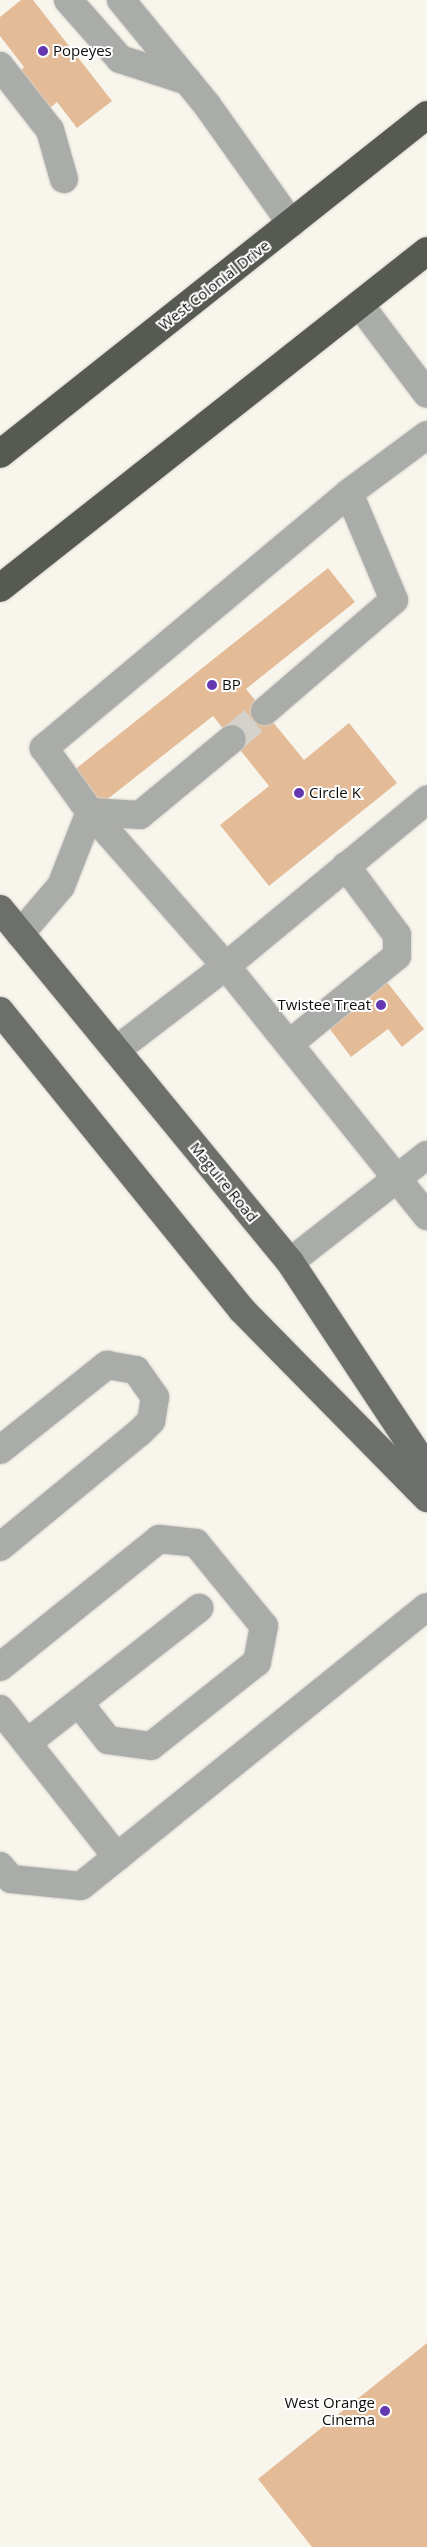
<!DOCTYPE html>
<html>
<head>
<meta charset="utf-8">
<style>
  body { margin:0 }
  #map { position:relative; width:427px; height:2547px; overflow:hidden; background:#f8f5ed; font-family:"Open Sans",sans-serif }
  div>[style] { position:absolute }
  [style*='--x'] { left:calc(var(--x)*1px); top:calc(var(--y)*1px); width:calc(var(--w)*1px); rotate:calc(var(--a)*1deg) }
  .building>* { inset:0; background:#e4bb97 }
  .minor-tunnel>* { height:28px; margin-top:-14px; transform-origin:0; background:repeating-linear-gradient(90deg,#d5d2cb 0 28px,transparent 0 42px) }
  .roads { filter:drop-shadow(0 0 1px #d2d0c9) drop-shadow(0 0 1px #d2d0c9) }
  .minor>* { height:28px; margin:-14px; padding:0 14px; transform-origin:14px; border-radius:14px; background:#aaaca9 }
  .major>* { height:28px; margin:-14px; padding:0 14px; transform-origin:14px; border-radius:14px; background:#6d706a }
  .highway>* { height:28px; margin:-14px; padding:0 14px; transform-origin:14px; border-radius:14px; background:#575a53 }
  .dots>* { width:14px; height:14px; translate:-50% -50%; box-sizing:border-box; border:2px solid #fff; border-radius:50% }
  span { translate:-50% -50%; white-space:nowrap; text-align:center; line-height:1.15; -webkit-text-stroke:4px #fff; paint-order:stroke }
  .poi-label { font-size:15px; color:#0d0d0a }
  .left { translate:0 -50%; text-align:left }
  .right { translate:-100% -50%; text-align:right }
  .street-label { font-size:15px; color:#0d0d0a }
</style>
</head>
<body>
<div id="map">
  <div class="building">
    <div style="clip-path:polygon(21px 0,33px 0,112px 101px,77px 128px,57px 102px,49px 109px,20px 72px,24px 67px,0 36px,0 17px)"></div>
    <div style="clip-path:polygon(328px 568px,355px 602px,246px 689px,304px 760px,349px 723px,397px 783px,269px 886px,220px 825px,269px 786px,213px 716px,100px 805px,73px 771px)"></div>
    <div style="clip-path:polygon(387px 982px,424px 1029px,402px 1047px,388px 1029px,351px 1057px,329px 1028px)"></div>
    <div style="clip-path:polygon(427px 2343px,427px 2547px,312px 2547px,258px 2479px)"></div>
  </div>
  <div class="minor-tunnel">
    <div style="--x:232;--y:739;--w:43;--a:-40.3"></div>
  </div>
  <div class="roads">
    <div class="minor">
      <div style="--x:68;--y:0;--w:79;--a:48.6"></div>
      <div style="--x:120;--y:59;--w:71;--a:17.9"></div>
      <div style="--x:121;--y:0;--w:136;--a:50.7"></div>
      <div style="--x:207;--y:105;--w:145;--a:54.6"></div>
      <div style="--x:0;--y:66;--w:81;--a:52"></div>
      <div style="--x:50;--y:130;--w:51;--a:74.1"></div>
      <div style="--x:360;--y:305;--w:111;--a:53"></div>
      <div style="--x:427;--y:435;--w:97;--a:143.4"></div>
      <div style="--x:349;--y:493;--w:398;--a:140.1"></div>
      <div style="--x:44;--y:748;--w:79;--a:54.3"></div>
      <div style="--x:90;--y:812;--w:205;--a:48.6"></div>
      <div style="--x:226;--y:966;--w:321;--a:51.2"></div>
      <div style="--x:265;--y:711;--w:170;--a:-40.7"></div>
      <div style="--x:394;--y:600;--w:116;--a:-112.8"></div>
      <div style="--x:90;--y:812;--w:50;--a:3.4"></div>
      <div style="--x:140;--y:815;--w:119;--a:-39.6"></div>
      <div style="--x:20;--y:934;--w:63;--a:-49.5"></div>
      <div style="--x:61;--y:886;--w:79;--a:-68.6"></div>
      <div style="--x:289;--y:1044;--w:139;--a:-39.2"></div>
      <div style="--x:397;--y:956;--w:21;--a:-90"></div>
      <div style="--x:397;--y:935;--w:86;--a:-126.5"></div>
      <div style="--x:116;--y:1050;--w:138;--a:-37.4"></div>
      <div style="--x:226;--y:966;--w:261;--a:-39.6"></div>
      <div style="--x:290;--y:1262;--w:174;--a:-38"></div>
      <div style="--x:0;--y:1450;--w:137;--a:-38.5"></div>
      <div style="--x:107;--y:1365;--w:29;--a:10"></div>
      <div style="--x:136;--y:1370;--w:33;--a:55"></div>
      <div style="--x:155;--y:1397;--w:24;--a:99"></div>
      <div style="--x:151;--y:1421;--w:16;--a:135"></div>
      <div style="--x:140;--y:1432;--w:181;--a:140.6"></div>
      <div style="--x:0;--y:1667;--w:204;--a:-38.8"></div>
      <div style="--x:159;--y:1539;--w:37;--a:6"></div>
      <div style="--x:196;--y:1543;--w:107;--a:50.7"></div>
      <div style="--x:264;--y:1626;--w:37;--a:101"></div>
      <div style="--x:257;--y:1662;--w:135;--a:141.6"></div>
      <div style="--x:151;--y:1746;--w:43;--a:-172.1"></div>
      <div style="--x:108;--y:1740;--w:47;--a:-128.1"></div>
      <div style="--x:0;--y:1709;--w:189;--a:51.7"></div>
      <div style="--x:27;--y:1743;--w:219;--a:-38.1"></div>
      <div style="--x:0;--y:1866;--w:17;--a:50"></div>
      <div style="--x:11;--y:1879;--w:70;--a:5.7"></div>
      <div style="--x:81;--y:1886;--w:444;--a:-38.9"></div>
    </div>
    <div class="major">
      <div style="--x:0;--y:909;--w:457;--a:50.6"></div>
      <div style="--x:290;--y:1262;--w:248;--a:56.5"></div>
      <div style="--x:0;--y:1011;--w:385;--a:51"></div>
      <div style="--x:242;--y:1310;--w:264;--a:45.5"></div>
    </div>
    <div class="highway">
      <div style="--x:0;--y:454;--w:545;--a:-38.45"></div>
      <div style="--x:0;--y:588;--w:544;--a:-38.28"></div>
    </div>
  </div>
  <div class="dots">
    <div style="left:43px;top:51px;background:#6338b0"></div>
    <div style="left:212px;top:685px;background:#6338b0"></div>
    <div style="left:299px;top:793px;background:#6338b0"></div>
    <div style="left:381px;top:1005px;background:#6338b0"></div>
    <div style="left:385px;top:2411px;background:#6338b0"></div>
  </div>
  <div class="poi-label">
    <span class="left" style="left:53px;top:51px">Popeyes</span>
    <span class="left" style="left:222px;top:685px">BP</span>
    <span class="left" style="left:309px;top:793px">Circle K</span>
    <span class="right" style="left:371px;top:1005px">Twistee Treat</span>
    <span class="right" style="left:375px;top:2411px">West Orange<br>Cinema</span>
  </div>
  <div class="street-label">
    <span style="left:214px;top:285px;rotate:-38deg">West Colonial Drive</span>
    <span style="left:224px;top:1182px;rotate:51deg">Maguire Road</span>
  </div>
</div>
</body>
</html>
